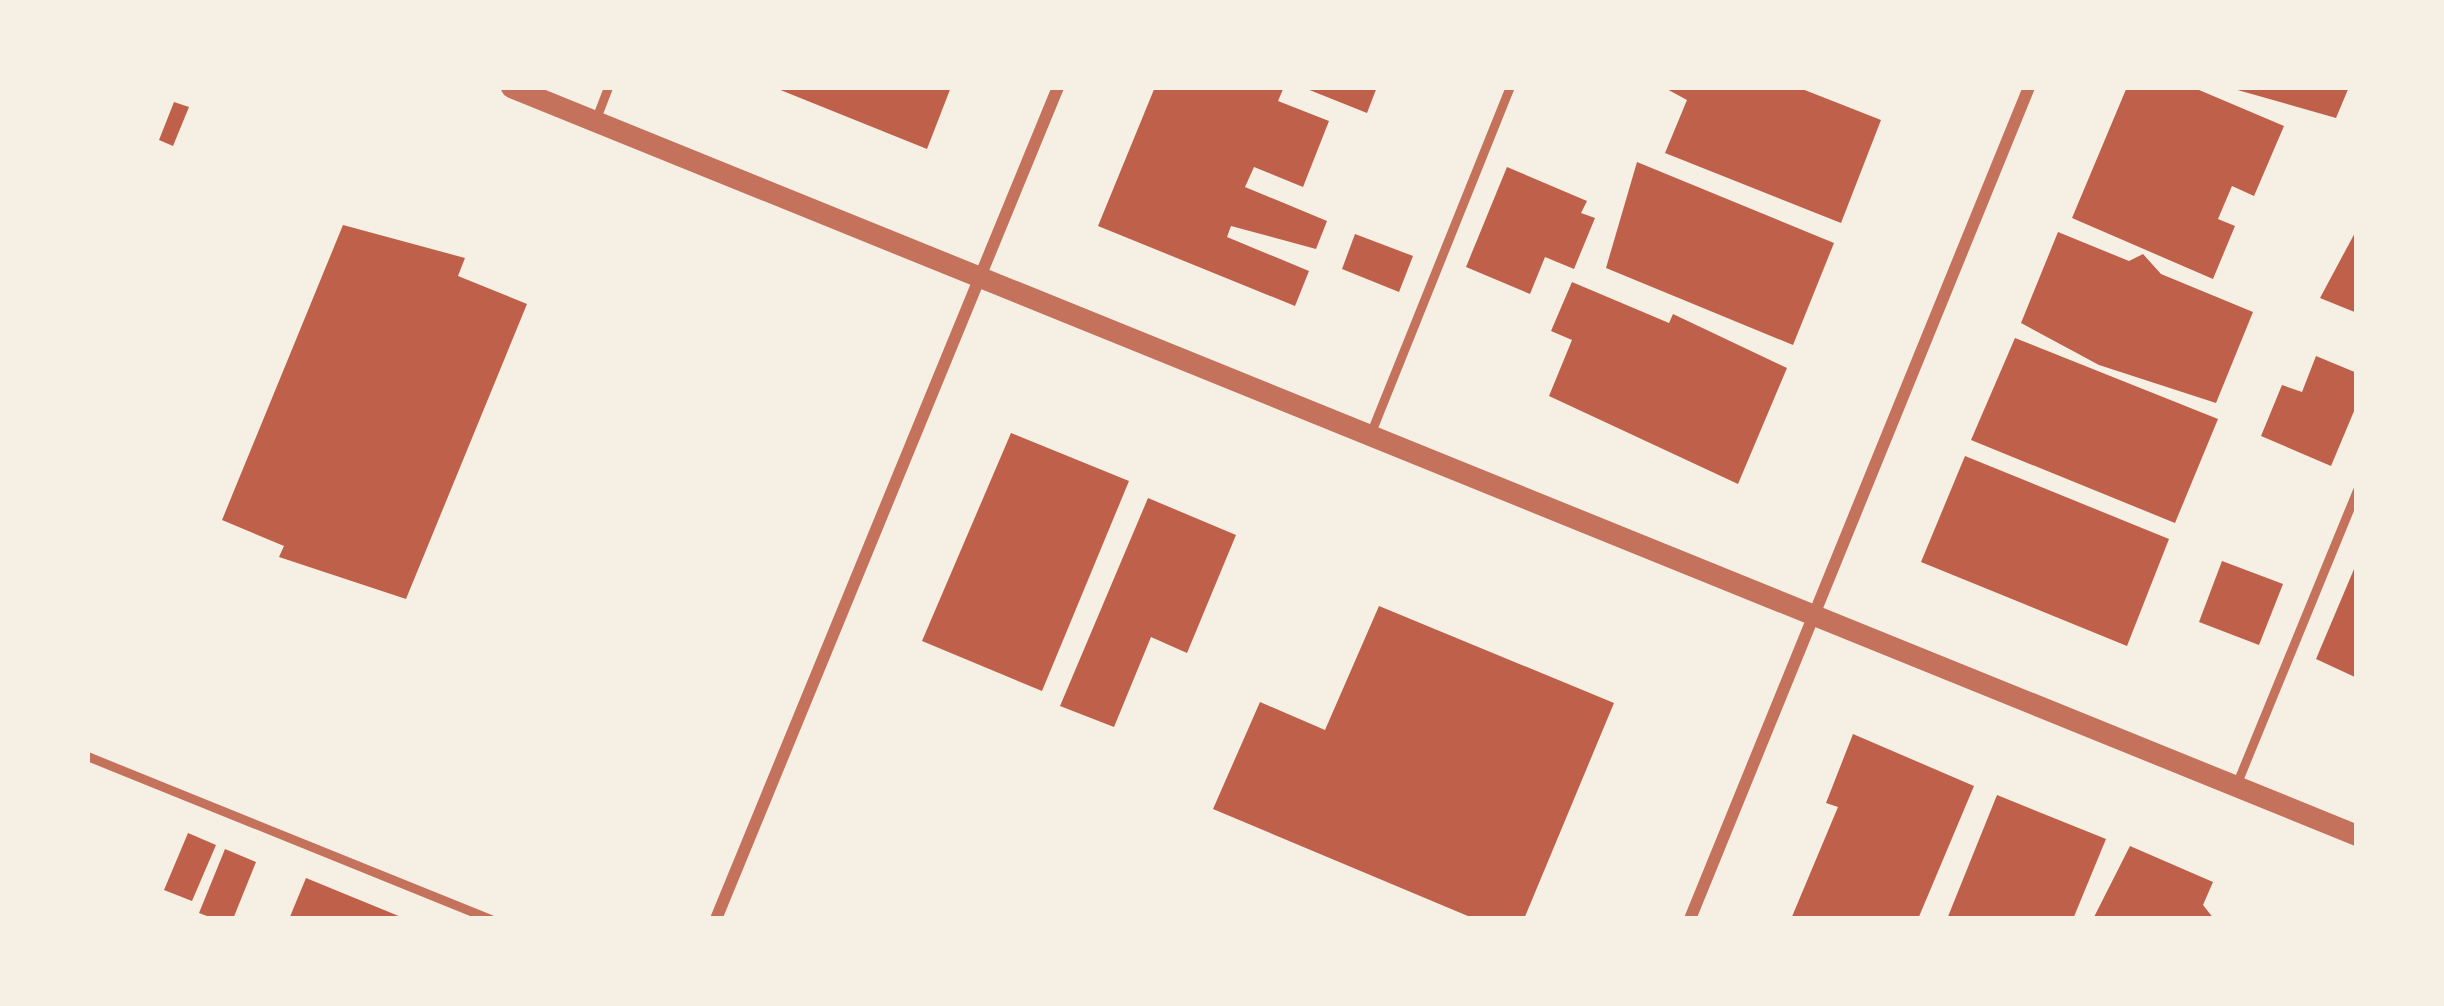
<!DOCTYPE html>
<html>
<head>
<meta charset="utf-8">
<style>
  body { margin:0 }
  #map { position:relative; width:2444px; height:1006px; overflow:hidden; background:#f6efe4; font-family:"Work Sans",sans-serif }
  div>[style] { position:absolute }
  [style*='--x'] { left:calc(var(--x)*1px); top:calc(var(--y)*1px); width:calc(var(--w)*1px); rotate:calc(var(--a)*1deg) }
  .building>* { inset:0; background:#bf614a }
  .service>* { height:9px; margin:-4.5px; padding:0 4.5px; transform-origin:4.5px; border-radius:4.5px; background:#c5725c }
  .minor>* { height:12px; margin:-6px; padding:0 6px; transform-origin:6px; border-radius:6px; background:#c5725c }
  .tertiary>* { height:21px; margin:-10.5px; padding:0 10.5px; transform-origin:10.5px; border-radius:10.5px; background:#c5725c }
  span { translate:-50% -50%; white-space:nowrap; text-align:center; line-height:1.15; -webkit-text-stroke:12px #f6efe4; paint-order:stroke }
  .frame { position:absolute; inset:0; border:90px solid #f6efe4; pointer-events:none }
</style>
</head>
<body>
<div id="map">
  <div class="building">
    <div style="clip-path:polygon(773px 87px,951px 87px,927px 149px)"></div>
    <div style="clip-path:polygon(1155px 87px,1284px 87px,1278px 101px,1329px 121px,1303px 187px,1254px 167px,1245px 187px,1327px 221px,1316px 249px,1231px 226px,1227px 237px,1309px 271px,1295px 306px,1098px 226px)"></div>
    <div style="clip-path:polygon(1302px 87px,1377px 87px,1367px 113px)"></div>
    <div style="clip-path:polygon(1663px 87px,1797px 87px,1881px 120px,1841px 223px,1665px 153px,1687px 100px)"></div>
    <div style="clip-path:polygon(2127px 87px,2192px 87px,2284px 126px,2254px 196px,2232px 186px,2218px 219px,2235px 226px,2213px 279px,2072px 218px)"></div>
    <div style="clip-path:polygon(2227px 87px,2349px 87px,2336px 118px)"></div>
    <div style="clip-path:polygon(174px 102px,189px 107px,173px 146px,159px 140px)"></div>
    <div style="clip-path:polygon(1637px 162px,1834px 243px,1793px 345px,1606px 268px)"></div>
    <div style="clip-path:polygon(1507px 167px,1587px 201px,1581px 213px,1595px 218px,1574px 269px,1545px 257px,1530px 294px,1466px 267px)"></div>
    <div style="clip-path:polygon(343px 225px,465px 258px,458px 276px,527px 304px,406px 599px,279px 557px,284px 546px,222px 520px)"></div>
    <div style="clip-path:polygon(2357px 229px,2357px 313px,2320px 298px)"></div>
    <div style="clip-path:polygon(2058px 232px,2129px 261px,2143px 254px,2161px 274px,2253px 312px,2216px 403px,2099px 365px,2021px 323px)"></div>
    <div style="clip-path:polygon(1355px 234px,1413px 256px,1399px 292px,1342px 269px)"></div>
    <div style="clip-path:polygon(1572px 282px,1669px 323px,1673px 314px,1787px 368px,1738px 484px,1549px 396px,1572px 340px,1551px 331px)"></div>
    <div style="clip-path:polygon(2015px 338px,2218px 419px,2175px 523px,1971px 440px)"></div>
    <div style="clip-path:polygon(2316px 356px,2357px 373px,2357px 404px,2331px 466px,2261px 436px,2282px 385px,2302px 392px)"></div>
    <div style="clip-path:polygon(1011px 433px,1129px 481px,1042px 691px,922px 641px)"></div>
    <div style="clip-path:polygon(1965px 456px,2169px 539px,2127px 646px,1921px 562px)"></div>
    <div style="clip-path:polygon(1148px 498px,1236px 535px,1187px 653px,1151px 637px,1114px 727px,1060px 706px)"></div>
    <div style="clip-path:polygon(2222px 561px,2283px 584px,2259px 645px,2199px 622px)"></div>
    <div style="clip-path:polygon(2357px 562px,2357px 678px,2316px 659px)"></div>
    <div style="clip-path:polygon(1379px 606px,1614px 703px,1524px 919px,1475px 919px,1213px 809px,1260px 702px,1325px 730px)"></div>
    <div style="clip-path:polygon(1853px 734px,1974px 786px,1918px 919px,1791px 919px,1838px 807px,1826px 803px)"></div>
    <div style="clip-path:polygon(1997px 795px,2106px 839px,2073px 919px,1947px 919px)"></div>
    <div style="clip-path:polygon(188px 833px,216px 845px,192px 901px,164px 890px)"></div>
    <div style="clip-path:polygon(2130px 846px,2213px 882px,2203px 905px,2214px 919px,2093px 919px)"></div>
    <div style="clip-path:polygon(225px 849px,256px 862px,233px 919px,215px 919px,199px 913px)"></div>
    <div style="clip-path:polygon(306px 878px,406px 919px,289px 919px)"></div>
  </div>
  <div class="service">
    <div style="--x:595;--y:121;--w:36;--a:-69"></div>
    <div style="--x:1371;--y:432;--w:372;--a:-68.1"></div>
    <div style="--x:87;--y:756;--w:435;--a:22"></div>
    <div style="--x:2236;--y:785;--w:319;--a:-67.7"></div>
  </div>
  <div class="minor">
    <div style="--x:716;--y:919;--w:900;--a:-67.65"></div>
    <div style="--x:1690;--y:919;--w:898;--a:-67.83"></div>
  </div>
  <div class="tertiary">
    <div style="--x:511;--y:87;--w:1992;--a:22.06"></div>
  </div>
  <div class="frame"></div>
</div>
</body>
</html>
